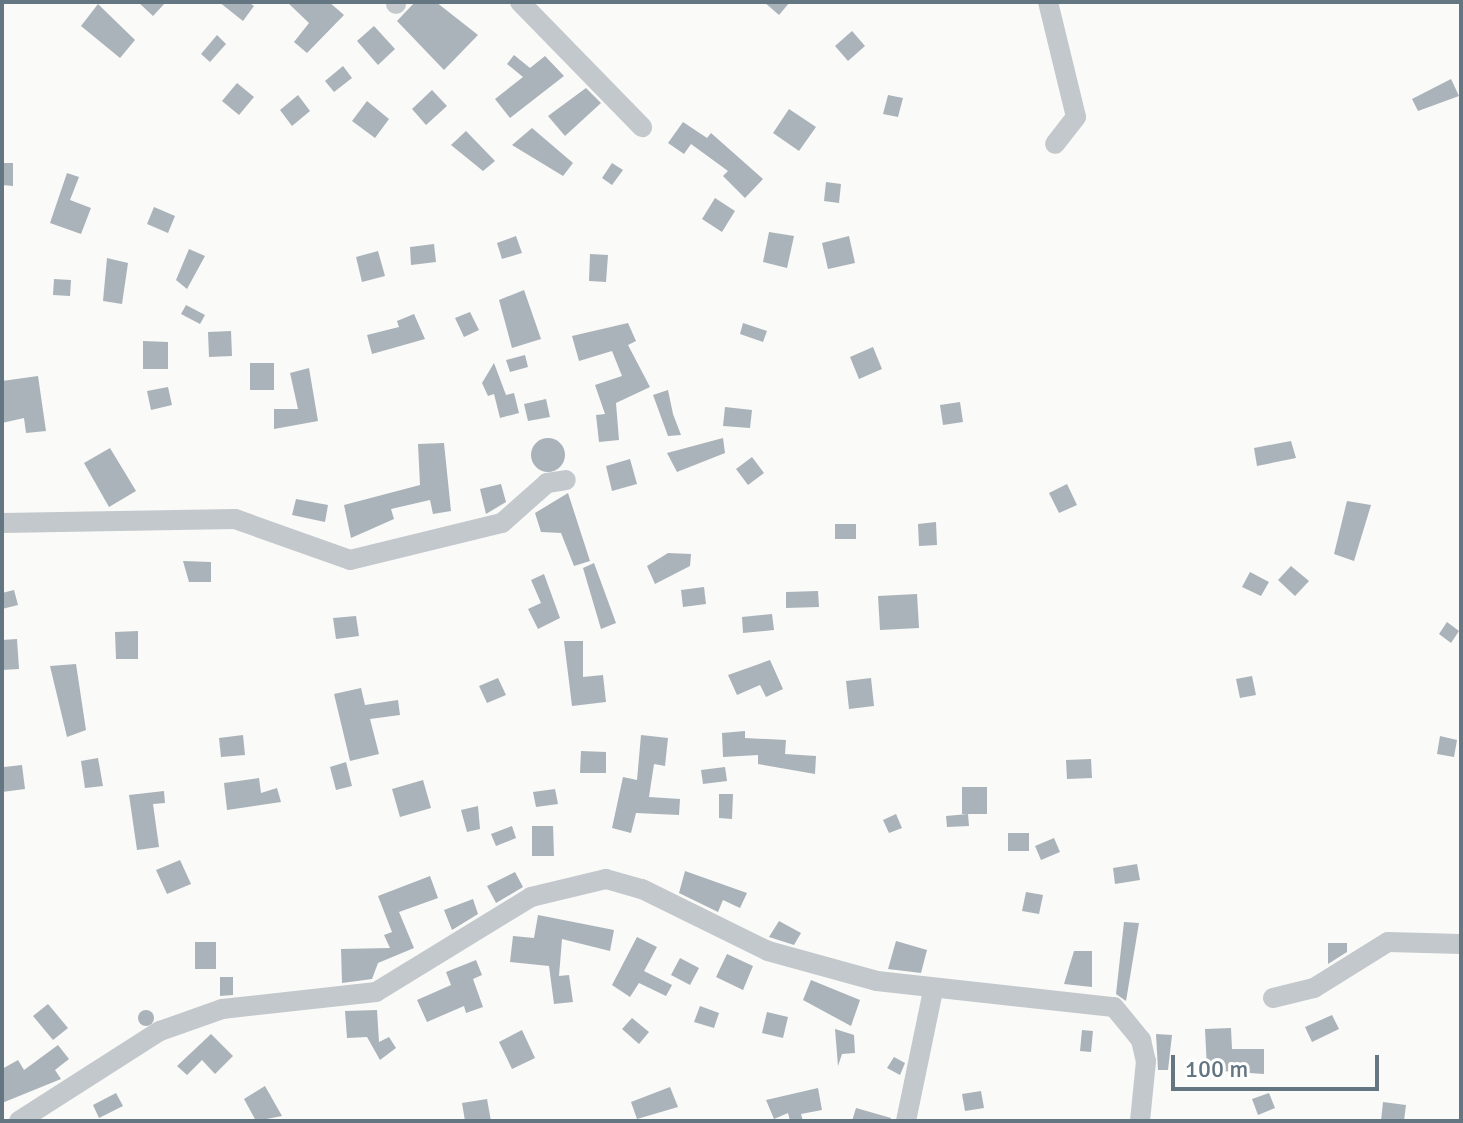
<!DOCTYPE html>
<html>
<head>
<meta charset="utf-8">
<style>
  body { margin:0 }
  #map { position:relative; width:1463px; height:1123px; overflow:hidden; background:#fafaf8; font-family:Signika,sans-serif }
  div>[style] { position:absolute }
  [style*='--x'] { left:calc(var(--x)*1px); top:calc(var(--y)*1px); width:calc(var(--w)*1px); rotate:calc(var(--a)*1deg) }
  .building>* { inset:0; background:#aab3b9 }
  .round { border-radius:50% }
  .minor>* { height:20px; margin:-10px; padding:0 10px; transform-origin:10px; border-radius:10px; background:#c3c8cc }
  span { translate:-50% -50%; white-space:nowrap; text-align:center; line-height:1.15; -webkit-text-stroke:8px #fff; paint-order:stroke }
  .frame { position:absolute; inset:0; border:4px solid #657683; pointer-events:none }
  .scale { position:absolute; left:1171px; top:1055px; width:208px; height:36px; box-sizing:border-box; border:4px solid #657683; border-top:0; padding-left:10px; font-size:24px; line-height:28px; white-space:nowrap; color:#657683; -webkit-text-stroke:6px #fff; paint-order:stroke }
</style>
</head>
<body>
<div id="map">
  <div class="building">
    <div style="clip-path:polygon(138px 2px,166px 2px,153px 16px)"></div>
    <div style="clip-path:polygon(219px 2px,248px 2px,254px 6px,243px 21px)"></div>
    <div style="clip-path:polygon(287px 2px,329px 2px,344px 15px,307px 53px,294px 42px,309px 23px)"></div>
    <div style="clip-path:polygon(415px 2px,436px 2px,478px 35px,444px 70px,397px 21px)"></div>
    <div style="clip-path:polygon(764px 2px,790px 2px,779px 15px)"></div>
    <div style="clip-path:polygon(98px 4px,135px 40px,120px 58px,81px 26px)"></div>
    <div style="clip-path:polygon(374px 26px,395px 49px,378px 65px,357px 41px)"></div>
    <div style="clip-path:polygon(852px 31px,865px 46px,848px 61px,835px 46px)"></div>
    <div style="clip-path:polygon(217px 35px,226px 44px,210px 62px,201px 54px)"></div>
    <div style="clip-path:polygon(514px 55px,530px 68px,545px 56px,564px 76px,510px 118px,495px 99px,523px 77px,507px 64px)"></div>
    <div style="clip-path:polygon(343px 66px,352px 78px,334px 92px,325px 81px)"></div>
    <div style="clip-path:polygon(1451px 79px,1459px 96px,1418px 111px,1412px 99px)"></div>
    <div style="clip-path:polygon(237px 83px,254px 97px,239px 115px,222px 101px)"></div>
    <div style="clip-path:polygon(586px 88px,601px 103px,565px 136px,548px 116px)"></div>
    <div style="clip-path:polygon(432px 90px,447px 106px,426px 125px,412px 109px)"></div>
    <div style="clip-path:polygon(298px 95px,310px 111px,292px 126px,280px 110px)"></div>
    <div style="clip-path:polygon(888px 95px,903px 98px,898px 117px,883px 114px)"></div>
    <div style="clip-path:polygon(367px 101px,389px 119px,375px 138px,352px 121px)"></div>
    <div style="clip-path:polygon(789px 109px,816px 127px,799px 151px,773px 133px)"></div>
    <div style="clip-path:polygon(683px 122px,707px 138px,711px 133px,763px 179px,745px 198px,723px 176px,728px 171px,691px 144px,684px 154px,668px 143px)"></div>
    <div style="clip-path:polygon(532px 128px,573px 163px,563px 176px,512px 145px)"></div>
    <div style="clip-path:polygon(466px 131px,495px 161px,483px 171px,451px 145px)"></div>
    <div style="clip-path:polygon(2px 163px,13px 163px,13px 186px,2px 185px)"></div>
    <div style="clip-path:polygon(612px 163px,623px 170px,612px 185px,602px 178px)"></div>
    <div style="clip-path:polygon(67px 173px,79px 177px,70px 200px,91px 208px,81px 234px,50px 223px)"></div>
    <div style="clip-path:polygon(826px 182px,841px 184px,839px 203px,824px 201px)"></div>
    <div style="clip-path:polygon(715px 198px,735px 211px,722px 232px,702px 219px)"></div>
    <div style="clip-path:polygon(154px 207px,175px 216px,168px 233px,147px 224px)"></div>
    <div style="clip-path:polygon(769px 232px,794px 236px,787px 268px,763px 262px)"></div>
    <div style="clip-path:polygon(516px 236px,522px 253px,502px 259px,497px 243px)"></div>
    <div style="clip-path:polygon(849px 236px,855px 263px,828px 269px,822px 243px)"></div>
    <div style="clip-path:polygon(434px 244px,436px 262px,411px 265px,410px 247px)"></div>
    <div style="clip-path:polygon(189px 249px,205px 256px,187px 289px,176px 280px)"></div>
    <div style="clip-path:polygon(378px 251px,385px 276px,362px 282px,356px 257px)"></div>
    <div style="clip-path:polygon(590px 254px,608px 255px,606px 282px,589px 281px)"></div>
    <div style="clip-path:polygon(107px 258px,128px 263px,122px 304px,103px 301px)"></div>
    <div style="clip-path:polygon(54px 279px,71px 280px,70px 296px,53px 295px)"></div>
    <div style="clip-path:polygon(524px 290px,541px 339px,512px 348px,499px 300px)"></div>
    <div style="clip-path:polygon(186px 305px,205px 315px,200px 324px,181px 314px)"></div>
    <div style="clip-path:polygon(470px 312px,479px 330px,464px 337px,455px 318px)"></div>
    <div style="clip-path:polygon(414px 314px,425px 339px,372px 354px,367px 335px,399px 327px,397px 321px)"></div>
    <div style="clip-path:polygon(628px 323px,636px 341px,628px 345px,650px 387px,616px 403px,619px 440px,599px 442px,596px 415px,605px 414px,595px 385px,622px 376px,612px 351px,579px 361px,572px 336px)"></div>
    <div style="clip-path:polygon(743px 323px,767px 331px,763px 342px,740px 334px)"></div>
    <div style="clip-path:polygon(231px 331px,232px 356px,209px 357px,208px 332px)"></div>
    <div style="clip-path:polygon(143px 341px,168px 342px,168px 369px,143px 369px)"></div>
    <div style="clip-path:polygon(873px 347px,882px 369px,859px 379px,850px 357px)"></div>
    <div style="clip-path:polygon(525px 355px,528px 367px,510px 372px,506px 360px)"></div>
    <div style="clip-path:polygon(250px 363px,274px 363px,274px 390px,250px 390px)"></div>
    <div style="clip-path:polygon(494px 363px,506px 395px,514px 393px,519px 413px,500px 418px,494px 394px,488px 396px,482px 383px)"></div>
    <div style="clip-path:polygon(309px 368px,318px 421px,274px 429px,274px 409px,298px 409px,290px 373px)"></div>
    <div style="clip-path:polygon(38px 376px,46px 431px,26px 433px,24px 418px,2px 423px,2px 381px)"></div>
    <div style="clip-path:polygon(168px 387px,172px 405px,151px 410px,147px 391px)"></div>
    <div style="clip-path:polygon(668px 390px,673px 414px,681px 435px,668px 436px,653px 395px)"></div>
    <div style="clip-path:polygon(546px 399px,550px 417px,528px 421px,524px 404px)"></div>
    <div style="clip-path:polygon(960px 402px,963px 422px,943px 425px,940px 405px)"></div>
    <div style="clip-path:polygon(725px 407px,752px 410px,750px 428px,723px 426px)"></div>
    <div class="round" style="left:531px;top:438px;width:34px;height:34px"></div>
    <div style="clip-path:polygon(723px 438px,725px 453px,677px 472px,667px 453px)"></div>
    <div style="clip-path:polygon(1291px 441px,1296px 458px,1257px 466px,1254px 448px)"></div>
    <div style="clip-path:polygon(444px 443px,451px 511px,433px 514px,430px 500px,391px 509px,394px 519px,351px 538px,344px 505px,420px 485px,418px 444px)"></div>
    <div style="clip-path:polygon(110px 448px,136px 491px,109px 507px,84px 463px)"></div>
    <div style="clip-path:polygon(752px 457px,764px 473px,748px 485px,736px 469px)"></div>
    <div style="clip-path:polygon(630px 459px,637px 484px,612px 491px,606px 466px)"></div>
    <div style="clip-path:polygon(501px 484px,506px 502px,486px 514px,480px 489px)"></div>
    <div style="clip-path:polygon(1067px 484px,1077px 505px,1059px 513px,1049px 493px)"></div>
    <div style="clip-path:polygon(568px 493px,590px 561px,574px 566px,561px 533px,541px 532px,535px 513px)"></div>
    <div style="clip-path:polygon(296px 499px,328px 505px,325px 522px,292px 515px)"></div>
    <div style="clip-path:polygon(1347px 501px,1371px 505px,1354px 561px,1334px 554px)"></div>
    <div style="clip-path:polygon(936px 522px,937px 545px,919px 546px,918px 524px)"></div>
    <div style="clip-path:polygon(835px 524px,856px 524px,856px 539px,835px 539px)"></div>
    <div style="clip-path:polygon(668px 553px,691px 554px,690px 566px,655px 584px,647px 566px)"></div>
    <div style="clip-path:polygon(183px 561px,211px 562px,211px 582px,189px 582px)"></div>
    <div style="clip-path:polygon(594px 563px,616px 623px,601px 629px,583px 568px)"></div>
    <div style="clip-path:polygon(1291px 566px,1309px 581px,1295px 596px,1278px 580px)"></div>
    <div style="clip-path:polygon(1250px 572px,1269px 582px,1261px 596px,1242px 587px)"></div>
    <div style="clip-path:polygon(544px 574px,560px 618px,538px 629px,528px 609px,541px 603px,531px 580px)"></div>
    <div style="clip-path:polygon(704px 587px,706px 604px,683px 607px,681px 590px)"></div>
    <div style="clip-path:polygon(14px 590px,18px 605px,2px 609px,2px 593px)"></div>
    <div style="clip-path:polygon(818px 591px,819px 607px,786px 608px,786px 592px)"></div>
    <div style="clip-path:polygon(917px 594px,919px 628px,880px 630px,878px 596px)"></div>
    <div style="clip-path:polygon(772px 614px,774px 630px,743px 633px,742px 617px)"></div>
    <div style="clip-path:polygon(356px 616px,359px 636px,336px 639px,333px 618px)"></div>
    <div style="clip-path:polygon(1447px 622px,1459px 631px,1451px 643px,1439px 634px)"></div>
    <div style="clip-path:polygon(138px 631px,138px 659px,116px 659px,115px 632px)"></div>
    <div style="clip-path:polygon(17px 639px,19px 669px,2px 670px,2px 640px)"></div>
    <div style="clip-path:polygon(564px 641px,583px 641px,583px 677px,603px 675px,606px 702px,572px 706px)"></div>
    <div style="clip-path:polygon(770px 660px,783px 689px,766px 697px,760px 685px,737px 695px,728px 675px)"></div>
    <div style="clip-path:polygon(76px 664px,86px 730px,67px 737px,50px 666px)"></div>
    <div style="clip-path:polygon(1252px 676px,1256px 695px,1240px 698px,1236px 679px)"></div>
    <div style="clip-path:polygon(498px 678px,506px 695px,487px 703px,479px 686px)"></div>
    <div style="clip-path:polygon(871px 678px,874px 706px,849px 709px,846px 681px)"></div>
    <div style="clip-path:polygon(361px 688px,365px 705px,398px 700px,400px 715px,370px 719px,379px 754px,350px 761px,334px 694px)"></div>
    <div style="clip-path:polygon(745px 731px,745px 738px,786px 740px,785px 754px,816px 756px,815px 774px,758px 764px,758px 755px,723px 757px,722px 733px)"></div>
    <div style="clip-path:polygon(243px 735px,245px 755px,221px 757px,219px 738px)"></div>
    <div style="clip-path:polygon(641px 735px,668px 738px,665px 766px,654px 764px,649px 797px,680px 799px,679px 815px,636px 813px,631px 833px,612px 828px,623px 777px,637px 780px)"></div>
    <div style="clip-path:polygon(1440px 736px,1457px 740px,1454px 757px,1437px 754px)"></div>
    <div style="clip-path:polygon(581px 751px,606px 752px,606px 773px,580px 773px)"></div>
    <div style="clip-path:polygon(98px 758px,103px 786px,85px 788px,81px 761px)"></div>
    <div style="clip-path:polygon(1091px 759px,1092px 778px,1067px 779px,1066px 760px)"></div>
    <div style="clip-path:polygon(346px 762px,352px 786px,336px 790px,330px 767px)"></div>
    <div style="clip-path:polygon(22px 765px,25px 789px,2px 792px,4px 767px)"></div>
    <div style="clip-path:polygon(725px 767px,727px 781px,703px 784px,701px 770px)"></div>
    <div style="clip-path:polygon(259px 778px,261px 793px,277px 788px,281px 802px,227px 810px,224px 783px)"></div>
    <div style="clip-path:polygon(423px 780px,431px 808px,400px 817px,392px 789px)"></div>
    <div style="clip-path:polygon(962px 787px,987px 787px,987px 814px,962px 814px)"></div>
    <div style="clip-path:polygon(555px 789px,558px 804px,536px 807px,533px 792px)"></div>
    <div style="clip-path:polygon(164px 791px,165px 803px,153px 804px,159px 847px,137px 850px,129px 795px)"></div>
    <div style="clip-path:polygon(719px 794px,733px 794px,732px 819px,719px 818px)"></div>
    <div style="clip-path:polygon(478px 806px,480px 829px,467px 832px,461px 810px)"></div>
    <div style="clip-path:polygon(896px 814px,902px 828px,889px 833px,883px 820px)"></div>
    <div style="clip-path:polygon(968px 814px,969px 826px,947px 827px,946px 816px)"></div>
    <div style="clip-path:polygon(512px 826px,516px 838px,496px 846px,491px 834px)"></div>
    <div style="clip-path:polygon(532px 826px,553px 826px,554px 856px,532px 856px)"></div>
    <div style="clip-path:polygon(1008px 833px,1029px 833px,1029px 851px,1008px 851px)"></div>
    <div style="clip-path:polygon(1054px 838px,1060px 852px,1041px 860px,1035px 846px)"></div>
    <div style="clip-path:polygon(180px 860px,191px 884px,167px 894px,156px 870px)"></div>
    <div style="clip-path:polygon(1137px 864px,1140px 880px,1115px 884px,1113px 868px)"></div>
    <div style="clip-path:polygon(685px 871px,747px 893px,740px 908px,723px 900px,718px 912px,679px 893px)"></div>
    <div style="clip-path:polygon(515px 872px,523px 887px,496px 903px,487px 886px)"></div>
    <div style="clip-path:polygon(430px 876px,438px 898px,399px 912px,414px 948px,378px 963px,372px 979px,342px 983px,341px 949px,390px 948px,384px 935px,392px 932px,378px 896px)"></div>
    <div style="clip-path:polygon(1026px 892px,1043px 895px,1039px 914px,1022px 911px)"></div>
    <div style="clip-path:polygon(473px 899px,478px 914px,452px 930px,444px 910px)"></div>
    <div style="clip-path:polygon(538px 915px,614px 930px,610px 951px,562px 939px,559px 976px,569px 975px,573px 1002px,554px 1004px,549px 966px,510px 962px,513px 936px,534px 938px)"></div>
    <div style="clip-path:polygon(779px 921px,801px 933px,794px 945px,769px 937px)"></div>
    <div style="clip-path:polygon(1124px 922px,1139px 923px,1126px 1001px,1116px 994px)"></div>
    <div style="clip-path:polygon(637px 937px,657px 947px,644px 971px,672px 985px,666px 996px,639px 983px,630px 997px,612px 985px)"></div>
    <div style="clip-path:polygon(896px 941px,927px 950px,921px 973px,888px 969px)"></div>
    <div style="clip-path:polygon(195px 942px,216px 942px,216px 969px,195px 969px)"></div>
    <div style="clip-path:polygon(1328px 943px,1347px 943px,1347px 952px,1328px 964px)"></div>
    <div style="clip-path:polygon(1074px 951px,1092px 951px,1092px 987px,1064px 984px)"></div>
    <div style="clip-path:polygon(727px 954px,753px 966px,743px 990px,716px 977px)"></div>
    <div style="clip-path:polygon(680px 958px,699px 968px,690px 985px,671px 975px)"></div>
    <div style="clip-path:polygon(476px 960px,482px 975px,473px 979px,483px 1007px,466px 1013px,464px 1006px,427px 1022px,417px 1000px,451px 985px,446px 972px)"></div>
    <div style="clip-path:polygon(220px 977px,233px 977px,233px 995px,220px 996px)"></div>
    <div style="clip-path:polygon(811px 980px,860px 1000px,851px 1026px,803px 1000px)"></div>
    <div style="clip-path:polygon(48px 1004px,68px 1028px,53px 1040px,33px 1016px)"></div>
    <div style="clip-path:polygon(700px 1006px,719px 1013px,714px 1028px,694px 1022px)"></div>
    <div class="round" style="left:138px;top:1010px;width:16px;height:16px"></div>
    <div style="clip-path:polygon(377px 1010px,379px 1042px,389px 1037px,396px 1048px,380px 1060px,367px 1037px,347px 1038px,345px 1011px)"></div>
    <div style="clip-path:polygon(767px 1012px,788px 1017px,783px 1038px,762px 1033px)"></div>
    <div style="clip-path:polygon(1332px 1015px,1339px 1029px,1312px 1042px,1305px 1027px)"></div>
    <div style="clip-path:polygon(632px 1018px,649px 1032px,639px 1044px,622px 1029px)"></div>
    <div style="clip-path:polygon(1231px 1028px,1232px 1049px,1264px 1049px,1264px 1074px,1207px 1070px,1205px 1029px)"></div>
    <div style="clip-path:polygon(835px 1029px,854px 1035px,855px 1053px,842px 1054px,838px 1066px)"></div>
    <div style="clip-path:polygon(522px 1030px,535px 1058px,512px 1069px,499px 1042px)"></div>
    <div style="clip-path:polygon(1082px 1030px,1093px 1031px,1091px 1052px,1080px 1051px)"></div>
    <div style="clip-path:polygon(211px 1034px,233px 1056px,215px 1074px,202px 1060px,187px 1075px,177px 1066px)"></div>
    <div style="clip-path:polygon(1156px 1034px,1172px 1035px,1168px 1070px,1158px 1070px)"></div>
    <div style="clip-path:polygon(58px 1045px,69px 1059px,55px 1070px,61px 1079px,2px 1103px,2px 1069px,18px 1060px,24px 1070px)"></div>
    <div style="clip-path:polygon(894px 1057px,905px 1063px,900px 1075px,887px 1068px)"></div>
    <div style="clip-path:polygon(265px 1086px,282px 1116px,256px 1121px,244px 1099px)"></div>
    <div style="clip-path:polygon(670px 1087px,678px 1107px,637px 1119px,631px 1102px)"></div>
    <div style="clip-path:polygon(818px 1088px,822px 1110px,801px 1114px,803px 1121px,790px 1121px,788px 1113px,774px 1119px,766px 1100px)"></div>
    <div style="clip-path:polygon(981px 1091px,984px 1108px,965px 1111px,962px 1094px)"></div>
    <div style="clip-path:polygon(116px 1093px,123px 1106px,99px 1118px,93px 1105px)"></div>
    <div style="clip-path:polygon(1269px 1093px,1275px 1108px,1258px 1115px,1252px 1099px)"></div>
    <div style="clip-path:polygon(487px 1099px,491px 1121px,465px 1121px,462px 1103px)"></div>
    <div style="clip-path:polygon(1383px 1102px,1406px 1105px,1404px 1121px,1381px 1121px)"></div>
    <div style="clip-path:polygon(856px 1108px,891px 1118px,890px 1121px,852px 1121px)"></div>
  </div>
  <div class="minor">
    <div style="--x:396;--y:2;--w:2;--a:90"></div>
    <div style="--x:520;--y:2;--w:175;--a:45.7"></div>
    <div style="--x:1048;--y:2;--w:118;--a:76.3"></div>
    <div style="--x:1076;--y:117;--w:34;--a:128"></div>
    <div style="--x:2;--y:523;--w:233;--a:-1"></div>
    <div style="--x:235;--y:519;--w:122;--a:19.6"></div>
    <div style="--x:350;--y:560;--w:156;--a:-13.7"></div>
    <div style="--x:502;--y:523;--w:60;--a:-41.6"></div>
    <div style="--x:547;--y:483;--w:19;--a:-9"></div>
    <div style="--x:1273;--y:998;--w:42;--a:-13.7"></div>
    <div style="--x:1314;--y:988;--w:87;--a:-31.9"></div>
    <div style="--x:1388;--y:942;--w:73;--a:1.6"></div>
    <div style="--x:19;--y:1121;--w:167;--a:-32.6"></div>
    <div style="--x:160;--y:1031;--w:66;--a:-19.5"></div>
    <div style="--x:222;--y:1009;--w:155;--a:-6.3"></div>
    <div style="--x:376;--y:992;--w:182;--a:-31.5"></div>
    <div style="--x:531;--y:897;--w:77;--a:-13.5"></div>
    <div style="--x:606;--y:879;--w:37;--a:16"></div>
    <div style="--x:642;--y:889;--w:140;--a:26.2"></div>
    <div style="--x:768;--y:951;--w:113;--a:15.4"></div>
    <div style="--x:877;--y:981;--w:238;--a:6.3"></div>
    <div style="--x:1114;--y:1007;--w:43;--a:50.7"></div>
    <div style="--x:1141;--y:1040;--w:22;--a:77"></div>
    <div style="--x:1146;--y:1061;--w:60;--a:95.7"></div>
    <div style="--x:906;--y:1121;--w:133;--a:-78.3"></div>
  </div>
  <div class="frame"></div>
  <div class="scale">100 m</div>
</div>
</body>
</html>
